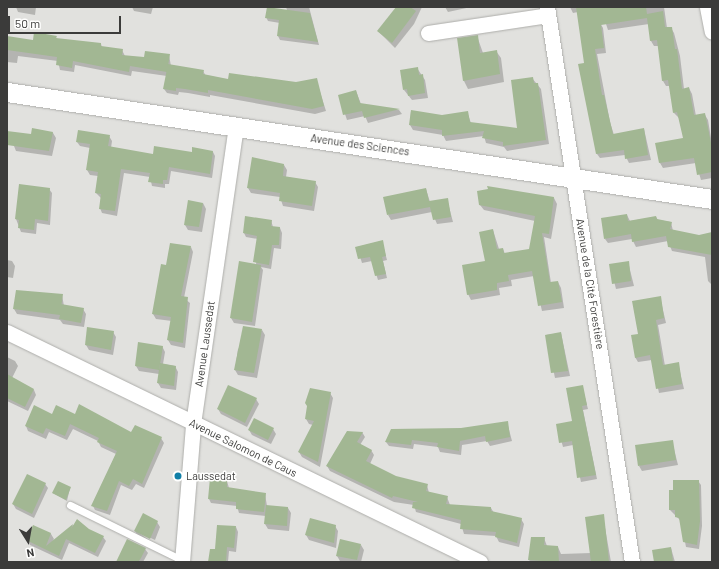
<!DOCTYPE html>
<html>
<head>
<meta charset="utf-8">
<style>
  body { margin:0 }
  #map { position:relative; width:719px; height:569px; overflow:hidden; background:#e1e1de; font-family:Barlow,sans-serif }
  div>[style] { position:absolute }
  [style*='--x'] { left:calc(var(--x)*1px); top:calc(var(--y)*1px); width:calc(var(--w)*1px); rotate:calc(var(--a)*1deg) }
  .shadow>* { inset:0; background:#0003 }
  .building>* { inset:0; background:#a2b793 }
  .roads { filter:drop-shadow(0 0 1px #adadaa) drop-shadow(0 0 1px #adadaa) }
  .service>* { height:7px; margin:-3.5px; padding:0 3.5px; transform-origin:3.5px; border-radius:3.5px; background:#fff }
  .minor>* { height:15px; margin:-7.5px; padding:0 7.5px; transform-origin:7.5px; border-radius:7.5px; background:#fff }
  .tertiary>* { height:19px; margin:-9.5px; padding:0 9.5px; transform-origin:9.5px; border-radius:9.5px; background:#fff }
  .dots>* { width:11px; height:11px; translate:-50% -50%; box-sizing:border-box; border:2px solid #fffffe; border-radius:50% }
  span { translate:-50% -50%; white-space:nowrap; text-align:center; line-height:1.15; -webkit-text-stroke:3px #fffffe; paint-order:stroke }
  .street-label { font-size:11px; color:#3b3b3a }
  .poi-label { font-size:11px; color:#3b3b3a }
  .left { translate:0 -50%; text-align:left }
  .frame { position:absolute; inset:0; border:8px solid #3b3b3a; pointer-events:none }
  .north { position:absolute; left:8px; top:521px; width:40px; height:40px; -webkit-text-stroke:3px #fffffe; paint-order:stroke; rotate:169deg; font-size:11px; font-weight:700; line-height:16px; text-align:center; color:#3b3b3a }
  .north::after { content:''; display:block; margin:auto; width:14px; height:18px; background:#3b3b3a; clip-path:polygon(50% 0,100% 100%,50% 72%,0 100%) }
  .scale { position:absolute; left:8px; top:16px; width:113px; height:18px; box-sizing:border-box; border:2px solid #3b3b3a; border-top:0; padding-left:5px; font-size:12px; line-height:14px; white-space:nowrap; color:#3b3b3a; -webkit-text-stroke:3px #fffffe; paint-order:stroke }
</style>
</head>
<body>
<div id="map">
  <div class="shadow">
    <div style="clip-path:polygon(16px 7px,36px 7px,35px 15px,18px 12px)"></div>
    <div style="clip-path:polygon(132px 7px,153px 7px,151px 14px,134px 11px)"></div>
    <div style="clip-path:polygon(286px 7px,309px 7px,319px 45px,280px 40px,278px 36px,280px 23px,268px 21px,266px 17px,287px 10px)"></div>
    <div style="clip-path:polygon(397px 7px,422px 7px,414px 24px,395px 48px,378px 31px)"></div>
    <div style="clip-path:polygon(471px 7px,448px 12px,445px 7px)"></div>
    <div style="clip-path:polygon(570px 7px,591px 7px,603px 28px,606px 53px,597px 54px,610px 122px,614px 135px,644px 129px,651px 160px,629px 163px,625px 155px,600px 158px,597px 154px,579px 65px,585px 64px,578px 12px,573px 13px)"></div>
    <div style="clip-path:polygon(635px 7px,664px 7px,667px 28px,671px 28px,674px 33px,680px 56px,684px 89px,689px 88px,692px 94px,696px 116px,705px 115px,708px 120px,712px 144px,712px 178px,701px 180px,696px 163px,663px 168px,660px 163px,656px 144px,684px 139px,679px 118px,674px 113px,670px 86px,666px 86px,663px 81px,659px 46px,654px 46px,651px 41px,649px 24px,608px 30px,603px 15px)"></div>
    <div style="clip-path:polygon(477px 36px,483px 53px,496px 51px,501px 58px,504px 82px,468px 89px,464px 81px,458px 39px)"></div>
    <div style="clip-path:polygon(7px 37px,34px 41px,56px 37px,57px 40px,101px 44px,102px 47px,122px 50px,125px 56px,145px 58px,169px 55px,171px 66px,203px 71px,206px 76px,229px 80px,296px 83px,316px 79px,326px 111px,315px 114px,210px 95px,210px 97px,188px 93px,179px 92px,178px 95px,167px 93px,164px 89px,167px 76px,132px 71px,131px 76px,75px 65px,74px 72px,60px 70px,58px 61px,18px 56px,17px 63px,7px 62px)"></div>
    <div style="clip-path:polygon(417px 68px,425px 80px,428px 98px,412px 100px,404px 90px)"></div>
    <div style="clip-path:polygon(532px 78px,541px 89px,549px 144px,507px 151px,504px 147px,486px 143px,484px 136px,446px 141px,443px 135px,413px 130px,410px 125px,411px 111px,442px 116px,467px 112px,471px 123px,519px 130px)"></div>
    <div style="clip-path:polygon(356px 91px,361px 104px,399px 110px,402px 114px,368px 123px,365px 116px,347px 120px,339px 96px)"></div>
    <div style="clip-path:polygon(33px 130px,53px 133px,56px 138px,52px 156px,16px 151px,14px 146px,32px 136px)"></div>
    <div style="clip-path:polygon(109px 136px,112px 141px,111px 148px,153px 155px,213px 152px,215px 156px,212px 178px,171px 171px,169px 184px,165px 184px,165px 188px,152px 186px,150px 177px,124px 173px,117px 216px,102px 213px,100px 208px,101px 198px,96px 193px,98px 176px,90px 175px,87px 170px,90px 148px,80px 146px,77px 142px)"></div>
    <div style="clip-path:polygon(284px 165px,287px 170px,286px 177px,315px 182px,318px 187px,314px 211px,283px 206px,280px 197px,251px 193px,248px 188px)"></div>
    <div style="clip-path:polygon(49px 189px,52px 193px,50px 225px,37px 223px,36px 234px,21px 232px,16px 219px)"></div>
    <div style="clip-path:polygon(426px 189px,430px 202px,447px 199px,453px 222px,437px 224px,432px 212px,391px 220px,388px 215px)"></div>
    <div style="clip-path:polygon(554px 198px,557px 204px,551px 239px,544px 237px,551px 283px,558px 282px,561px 288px,564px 308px,542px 311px,534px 276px,511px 280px,512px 286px,499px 288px,500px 295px,471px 300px,468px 294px,486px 262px,493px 230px,499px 249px,503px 249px,505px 254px,530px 250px,535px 221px,484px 210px,480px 205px)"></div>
    <div style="clip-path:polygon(203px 203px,206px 209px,202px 232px,188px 230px,185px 225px)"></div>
    <div style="clip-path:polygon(627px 215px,630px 221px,656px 217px,658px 220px,671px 222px,673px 231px,699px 236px,712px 233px,712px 285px,708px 281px,705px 257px,672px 251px,668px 241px,636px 247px,632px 239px,608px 243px,605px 239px)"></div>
    <div style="clip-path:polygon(271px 220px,273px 227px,280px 228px,282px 233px,281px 249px,274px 248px,271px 269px,261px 267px,263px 270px,255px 326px,234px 323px,231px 318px,256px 265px,258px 239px,246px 237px,244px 233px)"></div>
    <div style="clip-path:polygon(382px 241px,387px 260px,383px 261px,387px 278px,378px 280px,372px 261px,362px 263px,357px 247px)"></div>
    <div style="clip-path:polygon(191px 247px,193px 252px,184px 298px,190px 303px,185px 348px,171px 345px,168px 340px,172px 321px,156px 319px,153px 314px,166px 266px)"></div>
    <div style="clip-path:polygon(7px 260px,12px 261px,15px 266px,13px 278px,7px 277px)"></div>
    <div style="clip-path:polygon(628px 262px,634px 286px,616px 289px,610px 265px)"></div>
    <div style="clip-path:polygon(62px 295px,64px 306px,83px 309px,86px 314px,84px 327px,63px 324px,60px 320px,17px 314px,14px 309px)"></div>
    <div style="clip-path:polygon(660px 297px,666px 323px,658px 325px,665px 366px,678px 363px,684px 389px,659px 393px,652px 360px,638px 362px,635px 357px,639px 335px)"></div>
    <div style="clip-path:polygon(262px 330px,265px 335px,257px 378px,238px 375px,235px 370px,238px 349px)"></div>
    <div style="clip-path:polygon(113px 332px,116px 337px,113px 355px,89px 350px,86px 345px)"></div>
    <div style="clip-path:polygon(561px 333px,570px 376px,555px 378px,546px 335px)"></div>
    <div style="clip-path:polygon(162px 346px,165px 352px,163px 364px,175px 366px,178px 372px,176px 390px,161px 388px,158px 383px,159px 374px,139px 371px,136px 366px)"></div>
    <div style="clip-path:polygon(7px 357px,15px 361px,18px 366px,12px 378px,34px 390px,36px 395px,28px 411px,7px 401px)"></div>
    <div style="clip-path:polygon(582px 386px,588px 409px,583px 410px,597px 479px,581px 482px,573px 445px,563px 447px,557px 425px,573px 422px)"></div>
    <div style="clip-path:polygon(330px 393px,333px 398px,320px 467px,302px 457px,299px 452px,313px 425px,309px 424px,306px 419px,308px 407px)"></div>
    <div style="clip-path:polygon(256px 399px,259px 404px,247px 427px,221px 414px,218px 409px)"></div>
    <div style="clip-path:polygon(53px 415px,75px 415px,132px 433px,161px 438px,164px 443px,144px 488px,136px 484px,132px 490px,121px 485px,110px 515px,95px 510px,93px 506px,116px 454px,101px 447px,98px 441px,73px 429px,67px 440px,49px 432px,46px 439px,28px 431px,26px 426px)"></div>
    <div style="clip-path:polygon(507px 422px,512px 441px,490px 446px,487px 441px,462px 445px,461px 455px,440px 452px,438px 447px,414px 444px,413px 449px,389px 446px,386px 442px,392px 430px,461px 429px)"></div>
    <div style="clip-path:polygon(273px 429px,276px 434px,271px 444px,252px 435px,249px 430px)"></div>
    <div style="clip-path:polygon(362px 432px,365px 437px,360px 445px,371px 450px,374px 455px,370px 464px,396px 477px,427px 485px,429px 493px,447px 497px,450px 505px,491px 508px,494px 513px,521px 519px,524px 524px,519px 547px,499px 542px,496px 536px,464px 534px,461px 524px,416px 512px,414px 505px,394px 502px,330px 471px,327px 466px)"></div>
    <div style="clip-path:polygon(672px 441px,678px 465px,642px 471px,639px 466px)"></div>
    <div style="clip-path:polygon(227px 481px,229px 488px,265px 494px,267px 506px,288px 508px,291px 513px,289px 531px,268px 529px,265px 524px,266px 516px,239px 513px,237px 506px,211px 503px,209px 499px)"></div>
    <div style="clip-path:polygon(698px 481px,701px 485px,702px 526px,699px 549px,686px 547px,681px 521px,670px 510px)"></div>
    <div style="clip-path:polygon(45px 484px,48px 488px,34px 518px,16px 509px,13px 504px)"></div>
    <div style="clip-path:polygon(70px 488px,67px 501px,53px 493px)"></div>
    <div style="clip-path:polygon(603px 516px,611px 562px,531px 562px,529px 560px,544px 538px,547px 546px,558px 547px,561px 554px,591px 553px)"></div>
    <div style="clip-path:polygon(157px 522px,160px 527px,155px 540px,138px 532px,153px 543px,138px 536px,135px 531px)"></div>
    <div style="clip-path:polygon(73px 525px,103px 537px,106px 541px,98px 557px,69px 543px,62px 560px,30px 545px,27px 540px,33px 526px,51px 534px,54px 539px,52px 542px)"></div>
    <div style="clip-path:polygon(335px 526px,338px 531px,336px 548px,309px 540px,306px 535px)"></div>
    <div style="clip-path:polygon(236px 527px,238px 532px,236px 552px,229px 551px,228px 562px,209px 562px,216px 550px)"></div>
    <div style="clip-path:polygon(361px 545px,364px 550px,361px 562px,340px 561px,337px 556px)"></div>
    <div style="clip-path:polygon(671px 548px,675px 562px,655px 562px)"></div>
    <div style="clip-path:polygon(145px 549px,148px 553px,143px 562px,117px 562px)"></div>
  </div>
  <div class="building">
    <div style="clip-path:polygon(267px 7px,310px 13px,318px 42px,277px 36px,279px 20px,265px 18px)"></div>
    <div style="clip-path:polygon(396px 7px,410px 7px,416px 11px,392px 43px,377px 31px)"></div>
    <div style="clip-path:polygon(576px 7px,646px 7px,647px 14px,663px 11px,665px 27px,672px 27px,675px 49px,677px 49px,682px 89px,689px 87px,694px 115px,705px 113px,712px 148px,712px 172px,697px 175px,694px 158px,659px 163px,655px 143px,683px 138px,677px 112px,673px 113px,668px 80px,662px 81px,657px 40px,650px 41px,647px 18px,601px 25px,604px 48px,595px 49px,602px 95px,604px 95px,613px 134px,644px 128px,648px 155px,625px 159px,624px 150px,596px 154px,578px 64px,584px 63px)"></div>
    <div style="clip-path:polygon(34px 32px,57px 36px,56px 38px,101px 43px,101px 46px,123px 49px,122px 55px,144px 57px,145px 51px,170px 54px,167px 72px,130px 66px,129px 72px,73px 61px,72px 68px,56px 65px,57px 57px,7px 50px,7px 36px,33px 40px)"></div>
    <div style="clip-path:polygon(478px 35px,480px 53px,497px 50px,500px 74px,463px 81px,457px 38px)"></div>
    <div style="clip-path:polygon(168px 64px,204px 70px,203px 74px,228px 79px,229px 73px,296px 82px,317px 78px,324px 106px,312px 109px,208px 90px,208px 93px,185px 89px,176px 88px,176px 91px,163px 89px)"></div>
    <div style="clip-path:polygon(418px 67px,419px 75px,423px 74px,425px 93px,408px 96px,407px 89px,403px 90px,400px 70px)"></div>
    <div style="clip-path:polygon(533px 77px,534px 83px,538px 83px,546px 140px,503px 146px,503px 142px,482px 138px,484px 131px,442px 136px,442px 130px,409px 125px,411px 110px,442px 115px,468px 111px,470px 122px,517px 128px,511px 80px)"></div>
    <div style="clip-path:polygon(356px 90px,360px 103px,400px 109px,364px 118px,362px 111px,343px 115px,338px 95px)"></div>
    <div style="clip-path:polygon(32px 128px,53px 132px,49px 151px,7px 145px,7px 131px,31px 134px)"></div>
    <div style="clip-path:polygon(78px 130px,110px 135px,108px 146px,153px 154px,154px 146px,192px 152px,192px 147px,213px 151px,210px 174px,169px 167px,167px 180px,163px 180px,163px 184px,148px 182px,150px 173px,121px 169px,115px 211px,99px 209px,101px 194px,95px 193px,98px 172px,86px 170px,90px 144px,76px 142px)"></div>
    <div style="clip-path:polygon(252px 157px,284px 164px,283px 176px,316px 181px,312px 206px,279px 201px,280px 193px,247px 188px)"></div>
    <div style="clip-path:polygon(19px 184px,50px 188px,48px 221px,35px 219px,34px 230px,18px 228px,19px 220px,15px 219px)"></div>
    <div style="clip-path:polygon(487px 186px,554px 197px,549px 234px,542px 233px,550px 282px,558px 281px,562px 302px,538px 306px,532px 271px,508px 275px,509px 281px,497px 283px,497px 290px,467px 295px,462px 265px,485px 261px,479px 232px,493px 229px,497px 249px,503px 248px,504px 253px,529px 249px,535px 216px,479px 205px,477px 191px,488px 189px)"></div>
    <div style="clip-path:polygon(426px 188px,429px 201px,448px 198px,451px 217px,433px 220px,430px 207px,387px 215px,383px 197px)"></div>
    <div style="clip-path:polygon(188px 200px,203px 203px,199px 227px,184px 225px)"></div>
    <div style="clip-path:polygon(627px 214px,628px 221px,656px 216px,657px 219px,672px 222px,670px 229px,699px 235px,712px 232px,712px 255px,668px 247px,666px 236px,632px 242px,631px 234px,604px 239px,601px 218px)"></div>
    <div style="clip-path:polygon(245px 216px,272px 220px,271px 226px,280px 227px,279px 245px,272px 245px,269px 265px,253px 262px,257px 236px,243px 233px)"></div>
    <div style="clip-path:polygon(383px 240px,386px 256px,382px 257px,386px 274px,375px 276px,370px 257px,358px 259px,355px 247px)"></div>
    <div style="clip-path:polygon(170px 243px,191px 246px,181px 296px,188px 297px,183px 343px,167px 340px,171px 317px,152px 314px,161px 264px,166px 265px)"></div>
    <div style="clip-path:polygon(239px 261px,261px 265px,252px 322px,230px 318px)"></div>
    <div style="clip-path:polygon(629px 261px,631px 281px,612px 284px,609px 264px)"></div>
    <div style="clip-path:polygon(16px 290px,63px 294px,61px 308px,61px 304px,84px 308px,81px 323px,59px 319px,60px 315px,13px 309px)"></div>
    <div style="clip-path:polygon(661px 296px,664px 318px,656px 320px,663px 365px,679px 362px,682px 384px,656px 389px,650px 355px,635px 358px,631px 335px,638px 334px,632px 301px)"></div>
    <div style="clip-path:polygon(243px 326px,262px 329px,254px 373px,234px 370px)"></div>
    <div style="clip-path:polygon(87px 327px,114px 331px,111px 350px,85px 345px)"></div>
    <div style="clip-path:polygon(561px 332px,568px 371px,551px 373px,545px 335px)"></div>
    <div style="clip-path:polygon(138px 342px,163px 346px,159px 370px,135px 366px)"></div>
    <div style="clip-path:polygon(160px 363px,176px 366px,174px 386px,157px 383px)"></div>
    <div style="clip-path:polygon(7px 374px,34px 389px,25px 407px,7px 398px)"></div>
    <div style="clip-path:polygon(228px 385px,257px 398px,245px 423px,217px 409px)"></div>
    <div style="clip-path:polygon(583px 385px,587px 405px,582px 406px,596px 475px,577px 478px,572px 441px,559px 443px,556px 424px,572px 421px,566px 388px)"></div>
    <div style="clip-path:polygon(310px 388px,331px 392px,318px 462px,298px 452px,314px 421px,305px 419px,307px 406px,305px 403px)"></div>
    <div style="clip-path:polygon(79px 404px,131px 432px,135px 425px,162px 437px,142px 484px,133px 479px,129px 486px,119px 481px,107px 511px,91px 506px,117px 451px,97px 442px,99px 438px,70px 424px,65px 436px,46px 428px,43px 434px,25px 426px,34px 405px,52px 414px,56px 405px,75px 414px)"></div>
    <div style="clip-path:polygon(254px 418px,274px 428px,268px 440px,248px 430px)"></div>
    <div style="clip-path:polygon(508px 421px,510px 437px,486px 442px,485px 436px,460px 441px,459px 451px,437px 447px,438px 443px,412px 440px,411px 445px,385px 442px,391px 429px,461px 428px)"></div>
    <div style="clip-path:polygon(347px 431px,363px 432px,357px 442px,372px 450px,366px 461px,396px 476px,428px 484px,426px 491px,448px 496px,446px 504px,491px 507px,491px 511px,522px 518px,517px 543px,495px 537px,496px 532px,460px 529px,461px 520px,412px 508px,413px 502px,418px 502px,393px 496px,392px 498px,326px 466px)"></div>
    <div style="clip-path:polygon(673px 440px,676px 460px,638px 466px,635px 445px)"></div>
    <div style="clip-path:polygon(27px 474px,46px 483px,32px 514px,12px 504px)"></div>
    <div style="clip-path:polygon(210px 478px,227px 480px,227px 487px,266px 493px,264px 512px,236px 509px,236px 502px,208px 499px)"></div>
    <div style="clip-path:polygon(673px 480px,699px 480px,700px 521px,697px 545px,683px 542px,679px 518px,675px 517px,675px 510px,669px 510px,669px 490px,673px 490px)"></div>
    <div style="clip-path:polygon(58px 481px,71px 487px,66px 500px,52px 493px)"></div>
    <div style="clip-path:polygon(266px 505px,288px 507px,287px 526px,264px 524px)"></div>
    <div style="clip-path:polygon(143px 513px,158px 521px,150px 539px,134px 531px)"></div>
    <div style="clip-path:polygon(604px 514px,609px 562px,591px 562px,585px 517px)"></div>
    <div style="clip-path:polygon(310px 518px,336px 525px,334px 543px,305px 535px)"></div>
    <div style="clip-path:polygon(77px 519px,89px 529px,104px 536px,95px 553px,66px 539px,59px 556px,26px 540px,33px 525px,51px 533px,46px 546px,73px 524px,71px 529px)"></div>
    <div style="clip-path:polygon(217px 525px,236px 526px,234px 548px,227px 547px,226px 562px,208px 562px,210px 549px,215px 549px)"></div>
    <div style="clip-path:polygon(531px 537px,545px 537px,544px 545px,558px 546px,559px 562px,528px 560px)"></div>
    <div style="clip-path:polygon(127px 539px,146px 548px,141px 558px,138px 562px,116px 562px)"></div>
    <div style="clip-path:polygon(340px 539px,361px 544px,357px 560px,336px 556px)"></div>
    <div style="clip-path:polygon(671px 547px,673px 562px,654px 562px,652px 550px)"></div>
  </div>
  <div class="roads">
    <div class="service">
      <div style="--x:70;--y:505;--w:125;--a:26.2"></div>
    </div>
    <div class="minor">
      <div style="--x:547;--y:7;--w:561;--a:81.29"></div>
      <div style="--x:707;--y:7;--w:25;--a:79"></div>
      <div style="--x:428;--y:33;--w:121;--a:-8.5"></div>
      <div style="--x:7;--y:332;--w:526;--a:25.93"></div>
      <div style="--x:182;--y:562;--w:138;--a:-85.4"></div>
      <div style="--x:193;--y:424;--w:301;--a:-81.8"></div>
    </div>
    <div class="tertiary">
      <div style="--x:7;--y:92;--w:713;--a:8.63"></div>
    </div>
  </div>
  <div class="dots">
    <div style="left:178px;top:476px;background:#107fa7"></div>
  </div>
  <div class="street-label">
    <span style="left:360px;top:145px;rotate:8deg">Avenue des Sciences</span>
    <span style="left:590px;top:284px;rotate:81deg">Avenue de la Cité Forestière</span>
    <span style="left:205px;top:344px;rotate:-82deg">Avenue Laussedat</span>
    <span style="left:243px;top:448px;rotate:26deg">Avenue Salomon de Caus</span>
  </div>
  <div class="poi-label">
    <span class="left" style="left:186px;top:476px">Laussedat</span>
  </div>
  <div class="frame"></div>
  <div class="north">N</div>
  <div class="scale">50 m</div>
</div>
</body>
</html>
